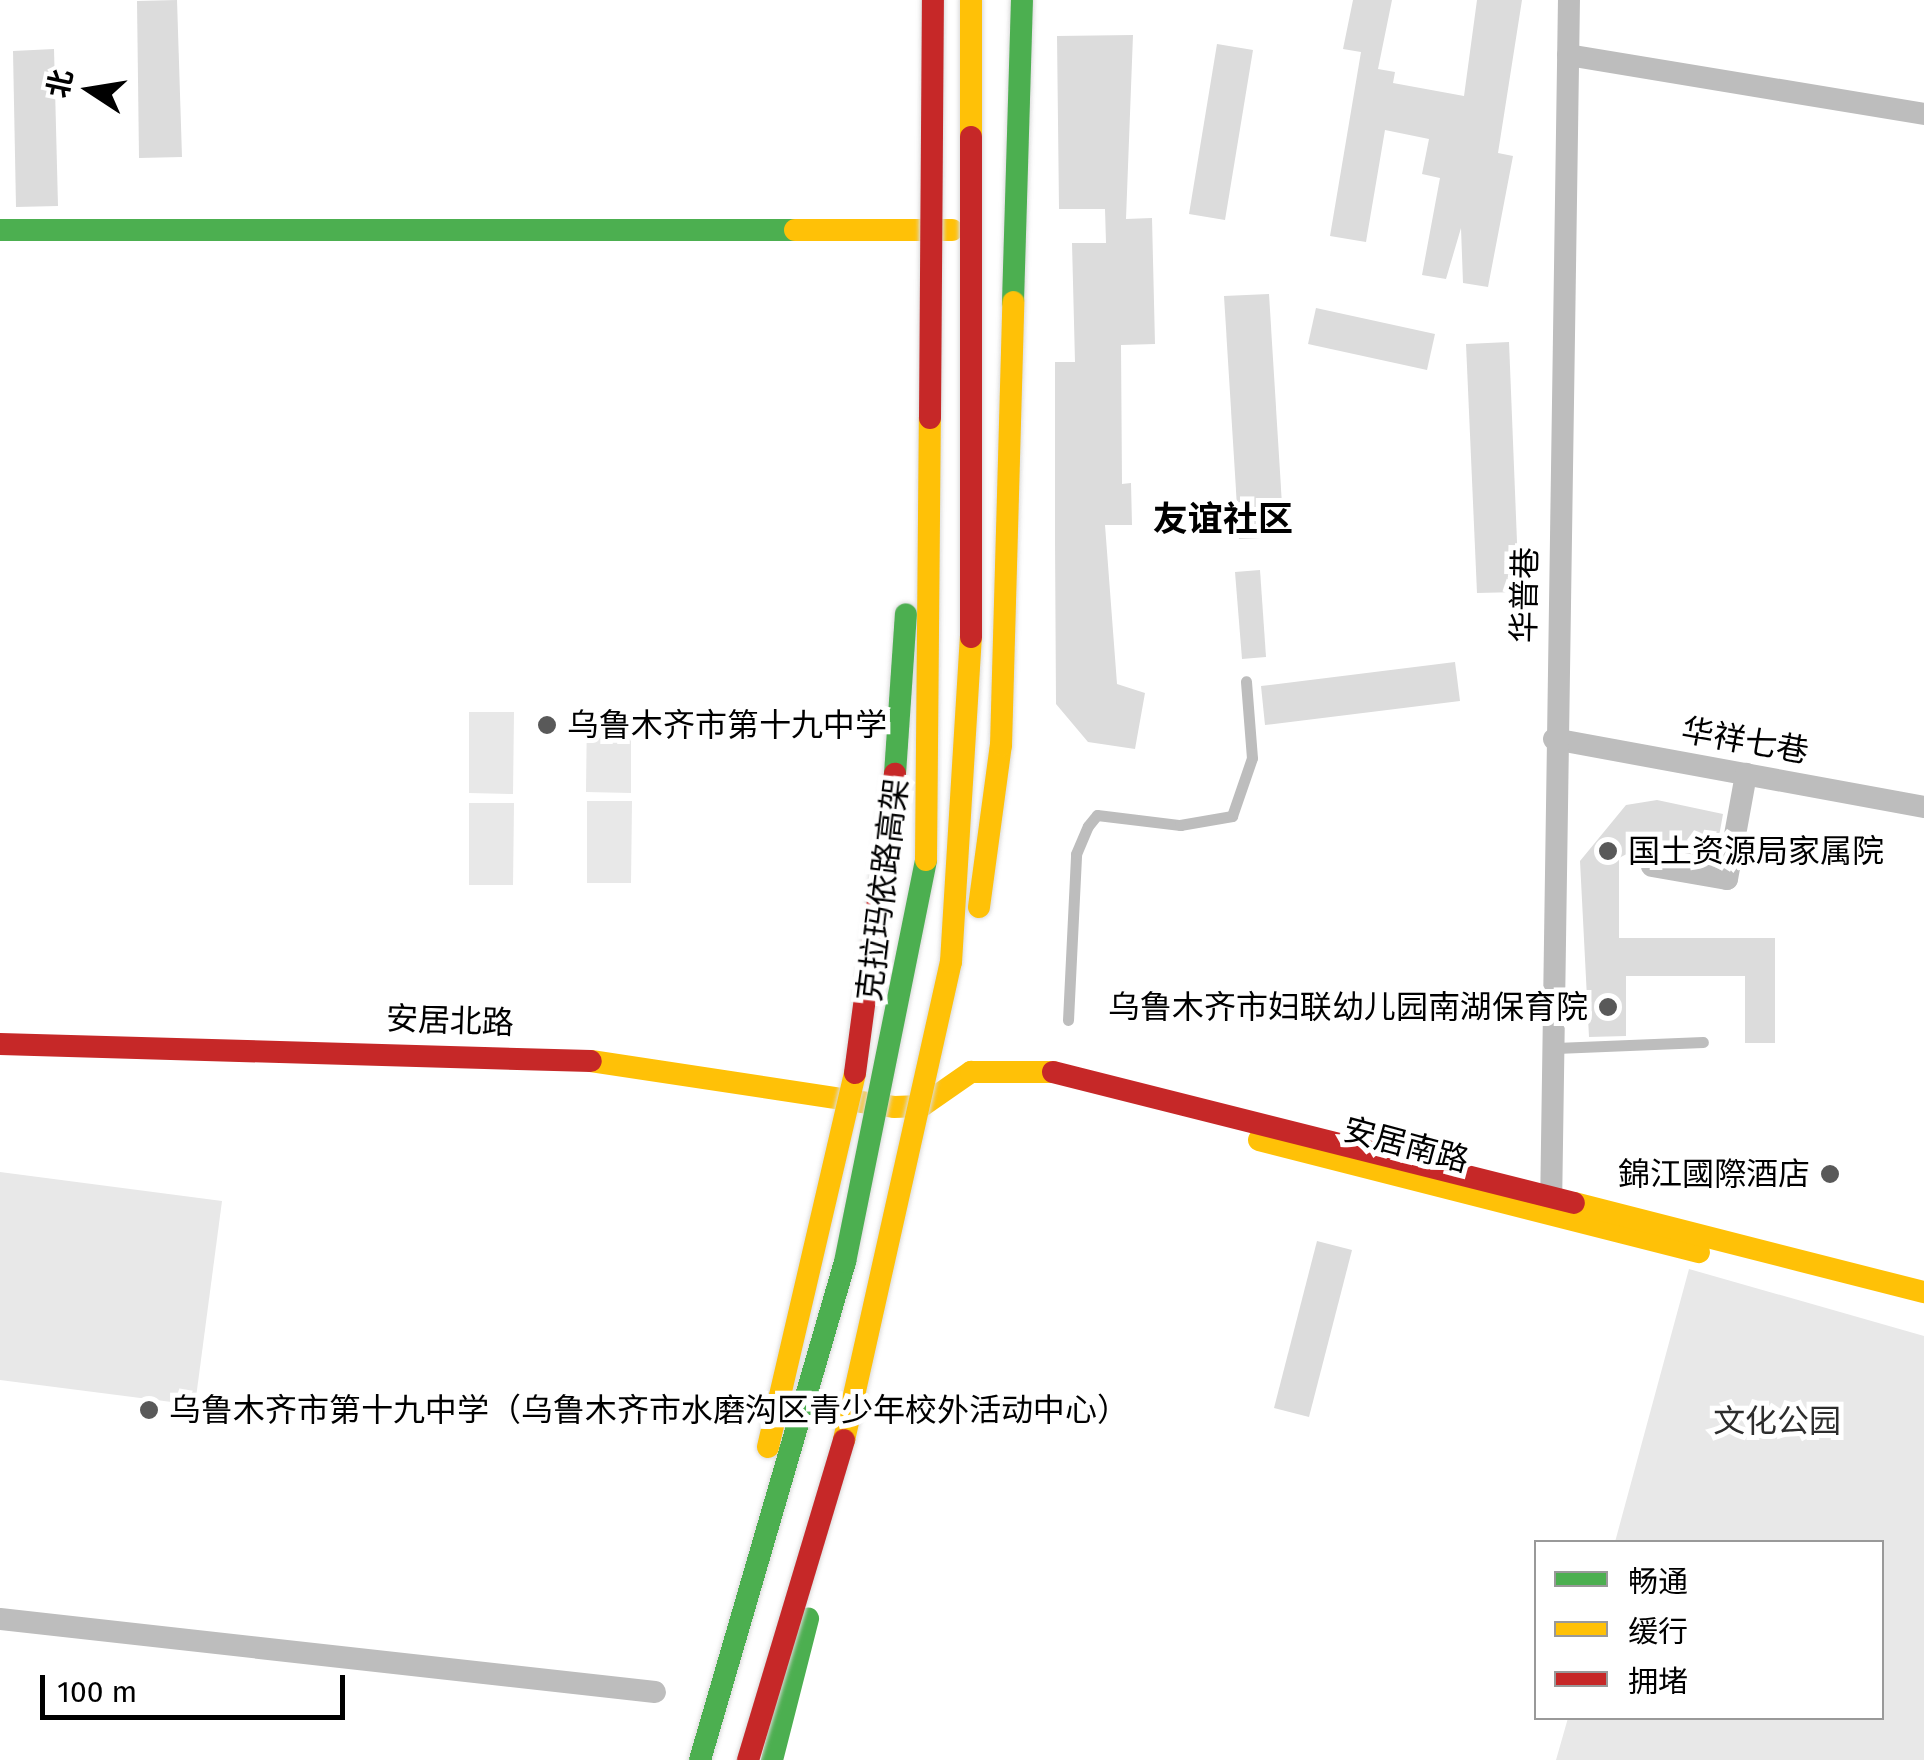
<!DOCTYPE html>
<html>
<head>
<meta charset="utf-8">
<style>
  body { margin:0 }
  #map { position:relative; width:1924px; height:1760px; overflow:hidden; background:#fff; font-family:"Fira Sans","Noto Sans SC",sans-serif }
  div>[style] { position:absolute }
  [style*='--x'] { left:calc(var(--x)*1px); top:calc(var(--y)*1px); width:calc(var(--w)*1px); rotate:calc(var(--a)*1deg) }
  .green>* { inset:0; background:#e8e8e8 }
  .building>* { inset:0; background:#dcdcdc }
  .lane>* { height:11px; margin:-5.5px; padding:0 5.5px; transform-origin:5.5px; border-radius:5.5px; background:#bdbdbd }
  .street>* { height:22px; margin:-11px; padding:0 11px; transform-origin:11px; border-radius:11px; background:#bdbdbd }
  .fast>* { height:22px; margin:-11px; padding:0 11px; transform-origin:11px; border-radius:11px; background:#4caf50 }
  .slow>* { height:22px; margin:-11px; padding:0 11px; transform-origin:11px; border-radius:11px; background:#ffc107 }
  .jam>* { height:22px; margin:-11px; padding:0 11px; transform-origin:11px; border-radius:11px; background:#c62828 }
  .bridges { filter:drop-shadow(0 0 2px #dbdbdb) drop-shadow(0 0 2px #dbdbdb) }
  .fast-bridge>* { height:22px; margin:-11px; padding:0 11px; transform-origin:11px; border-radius:11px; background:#4caf50 }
  .slow-bridge>* { height:22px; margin:-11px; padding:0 11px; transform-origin:11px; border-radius:11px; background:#ffc107 }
  .jam-bridge>* { height:22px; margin:-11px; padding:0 11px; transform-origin:11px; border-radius:11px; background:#c62828 }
  .dots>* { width:28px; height:28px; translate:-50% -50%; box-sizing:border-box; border:5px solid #fff; border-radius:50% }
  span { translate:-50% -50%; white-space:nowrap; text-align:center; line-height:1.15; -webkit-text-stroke:10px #fff; paint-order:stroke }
  .street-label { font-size:32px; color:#000 }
  .poi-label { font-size:32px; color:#000 }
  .left { translate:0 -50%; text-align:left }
  .right { translate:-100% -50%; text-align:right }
  .park-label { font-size:32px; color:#2d2d2d }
  .neighbourhood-label { font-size:35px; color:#000; font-weight:700 }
  .legend { position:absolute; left:1534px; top:1540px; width:350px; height:180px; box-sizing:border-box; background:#fff; border:2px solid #999; margin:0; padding:12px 18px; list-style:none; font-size:30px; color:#000 }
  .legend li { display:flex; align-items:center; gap:20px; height:50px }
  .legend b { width:50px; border:2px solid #999 }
  .north { position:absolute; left:40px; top:40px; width:100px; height:100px; -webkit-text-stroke:8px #fff; paint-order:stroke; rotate:282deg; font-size:28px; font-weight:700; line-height:40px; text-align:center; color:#000 }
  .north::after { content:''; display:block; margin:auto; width:35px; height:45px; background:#000; clip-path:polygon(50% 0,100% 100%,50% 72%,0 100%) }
  .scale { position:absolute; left:40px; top:1675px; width:305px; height:45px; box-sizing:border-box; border:5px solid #000; border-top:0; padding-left:12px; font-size:30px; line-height:35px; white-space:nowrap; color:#000; -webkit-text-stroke:8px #fff; paint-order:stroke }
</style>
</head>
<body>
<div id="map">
  <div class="green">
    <div style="clip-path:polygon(587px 711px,631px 711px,631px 793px,586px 792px)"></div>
    <div style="clip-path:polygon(469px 712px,514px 712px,513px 794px,469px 793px)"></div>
    <div style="clip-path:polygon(587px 801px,632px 801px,631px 883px,587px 883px)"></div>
    <div style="clip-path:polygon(469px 803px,514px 803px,513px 885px,469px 885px)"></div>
    <div style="clip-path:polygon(0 1172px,222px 1201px,195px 1405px,0 1380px)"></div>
    <div style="clip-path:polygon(1689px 1269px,1924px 1336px,1924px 1760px,1556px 1760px,1568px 1718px,1882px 1718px,1882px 1542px,1615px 1542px)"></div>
  </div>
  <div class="building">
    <div style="clip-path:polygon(177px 0,182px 157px,139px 158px,137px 1px)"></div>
    <div style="clip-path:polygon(1353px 0,1392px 0,1378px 69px,1395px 72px,1393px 83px,1464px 96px,1477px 0,1522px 0,1498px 153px,1513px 156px,1488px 287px,1463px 283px,1461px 228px,1446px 279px,1422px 275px,1440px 178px,1422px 174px,1429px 139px,1385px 130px,1366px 242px,1330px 236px,1361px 52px,1343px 49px)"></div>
    <div style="clip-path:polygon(1133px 35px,1126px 219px,1152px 218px,1155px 344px,1121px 345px,1122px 484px,1131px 483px,1132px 525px,1105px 525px,1117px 684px,1145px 693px,1135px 749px,1088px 742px,1056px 704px,1055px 542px,1055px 362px,1075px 362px,1072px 243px,1106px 243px,1105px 209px,1059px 209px,1057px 36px)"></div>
    <div style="clip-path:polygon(1217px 44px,1253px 50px,1225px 220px,1189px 214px)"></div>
    <div style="clip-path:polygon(54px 49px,58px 206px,16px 207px,13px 51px)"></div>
    <div style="clip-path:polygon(1269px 294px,1284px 537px,1239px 539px,1224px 296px)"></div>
    <div style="clip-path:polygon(1316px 308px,1435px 334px,1427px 370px,1308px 344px)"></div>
    <div style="clip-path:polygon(1509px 342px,1519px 592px,1477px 593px,1466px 344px)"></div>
    <div style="clip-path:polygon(1260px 570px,1266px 657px,1242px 659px,1235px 572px)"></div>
    <div style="clip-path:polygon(1455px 662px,1460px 701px,1265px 725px,1261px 686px)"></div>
    <div style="clip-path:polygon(1657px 800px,1723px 814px,1715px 859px,1644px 845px,1619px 858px,1619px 938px,1775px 938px,1775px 1043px,1745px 1043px,1745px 976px,1626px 976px,1626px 1036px,1589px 1037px,1580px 861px,1626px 805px)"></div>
    <div style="clip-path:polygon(1317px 1241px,1352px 1250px,1309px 1417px,1274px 1408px)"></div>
  </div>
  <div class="lane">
    <div style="--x:1068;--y:1020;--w:166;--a:-87.2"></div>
    <div style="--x:1076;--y:854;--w:30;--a:-67"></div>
    <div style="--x:1088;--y:826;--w:14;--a:-51"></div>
    <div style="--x:1097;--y:815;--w:84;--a:6.9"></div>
    <div style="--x:1180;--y:825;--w:53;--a:-9.8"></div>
    <div style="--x:1232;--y:816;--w:61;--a:-71"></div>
    <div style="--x:1252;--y:758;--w:77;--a:-94.5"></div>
    <div style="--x:1556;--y:1048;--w:147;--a:-2.3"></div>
  </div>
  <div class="street">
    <div style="--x:1568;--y:55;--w:361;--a:9.4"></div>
    <div style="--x:1554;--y:739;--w:376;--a:10.4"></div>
    <div style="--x:1652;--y:866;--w:76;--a:9.8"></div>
    <div style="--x:1727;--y:879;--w:107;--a:-79.7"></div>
    <div style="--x:1551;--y:1211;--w:1211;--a:-89.15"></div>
    <div style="--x:0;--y:1619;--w:659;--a:6.36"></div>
  </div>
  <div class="fast">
    <div style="--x:0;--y:230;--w:795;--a:0"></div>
    <div style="--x:772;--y:1760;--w:146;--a:-75.7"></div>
  </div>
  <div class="slow">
    <div style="--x:795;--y:230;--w:157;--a:0"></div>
    <div style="--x:591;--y:1061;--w:306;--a:8.6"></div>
    <div style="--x:894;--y:1107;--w:28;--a:-2"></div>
    <div style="--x:922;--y:1106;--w:60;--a:-34.8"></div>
    <div style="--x:971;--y:1072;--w:82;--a:0"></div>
    <div style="--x:1259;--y:1140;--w:454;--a:14.3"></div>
    <div style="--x:1574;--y:1203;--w:361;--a:14.3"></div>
  </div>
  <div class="jam">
    <div style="--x:0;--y:1044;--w:591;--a:1.65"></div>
    <div style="--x:1053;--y:1072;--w:537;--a:14.11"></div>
  </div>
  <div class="bridges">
    <div class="fast-bridge">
      <div style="--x:1013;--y:302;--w:302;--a:-88.3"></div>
      <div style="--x:895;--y:774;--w:160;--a:-86.1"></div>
      <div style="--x:700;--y:1760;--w:519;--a:-73.77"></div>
      <div style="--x:845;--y:1262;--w:410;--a:-78.6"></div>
    </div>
    <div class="slow-bridge">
      <div style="--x:971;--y:0;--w:137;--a:90"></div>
      <div style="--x:926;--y:860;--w:442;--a:-89.5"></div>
      <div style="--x:979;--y:907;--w:163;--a:-82.3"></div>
      <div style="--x:1001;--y:745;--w:443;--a:-88.4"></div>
      <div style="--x:844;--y:1440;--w:490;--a:-77.4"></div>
      <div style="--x:951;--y:962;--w:326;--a:-86.5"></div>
      <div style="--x:768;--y:1447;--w:384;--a:-76.9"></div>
    </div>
    <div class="jam-bridge">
      <div style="--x:971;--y:137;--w:500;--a:90"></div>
      <div style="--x:930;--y:418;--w:418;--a:-89.6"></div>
      <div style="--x:855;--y:1073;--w:302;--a:-82.4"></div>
      <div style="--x:748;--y:1760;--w:334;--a:-73.3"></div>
    </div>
  </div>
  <div class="dots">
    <div style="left:547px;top:725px;background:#595959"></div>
    <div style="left:1608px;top:851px;background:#595959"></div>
    <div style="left:1608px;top:1007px;background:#595959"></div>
    <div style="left:1830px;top:1174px;background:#595959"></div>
    <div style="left:149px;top:1410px;background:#595959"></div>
  </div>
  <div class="street-label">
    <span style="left:1525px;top:595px;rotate:-89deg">华普巷</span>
    <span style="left:1745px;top:741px;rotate:10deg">华祥七巷</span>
    <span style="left:883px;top:890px;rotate:-83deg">克拉玛依路高架</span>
    <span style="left:450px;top:1021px;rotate:2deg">安居北路</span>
    <span style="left:1406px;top:1145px;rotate:15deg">安居南路</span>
  </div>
  <div class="poi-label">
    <span class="left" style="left:567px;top:725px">乌鲁木齐市第十九中学</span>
    <span class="left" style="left:1628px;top:851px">国土资源局家属院</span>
    <span class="right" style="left:1588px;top:1007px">乌鲁木齐市妇联幼儿园南湖保育院</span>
    <span class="right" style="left:1810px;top:1174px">錦江國際酒店</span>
    <span class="left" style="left:169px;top:1410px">乌鲁木齐市第十九中学（乌鲁木齐市水磨沟区青少年校外活动中心）</span>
  </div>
  <div class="park-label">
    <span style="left:1777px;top:1421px">文化公园</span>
  </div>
  <div class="neighbourhood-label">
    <span style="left:1223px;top:519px">友谊社区</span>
  </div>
  <ul class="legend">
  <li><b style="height:12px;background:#4caf50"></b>畅通</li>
  <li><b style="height:12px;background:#ffc107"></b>缓行</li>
  <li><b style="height:12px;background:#c62828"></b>拥堵</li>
  </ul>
  <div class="north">北</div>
  <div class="scale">100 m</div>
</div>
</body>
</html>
